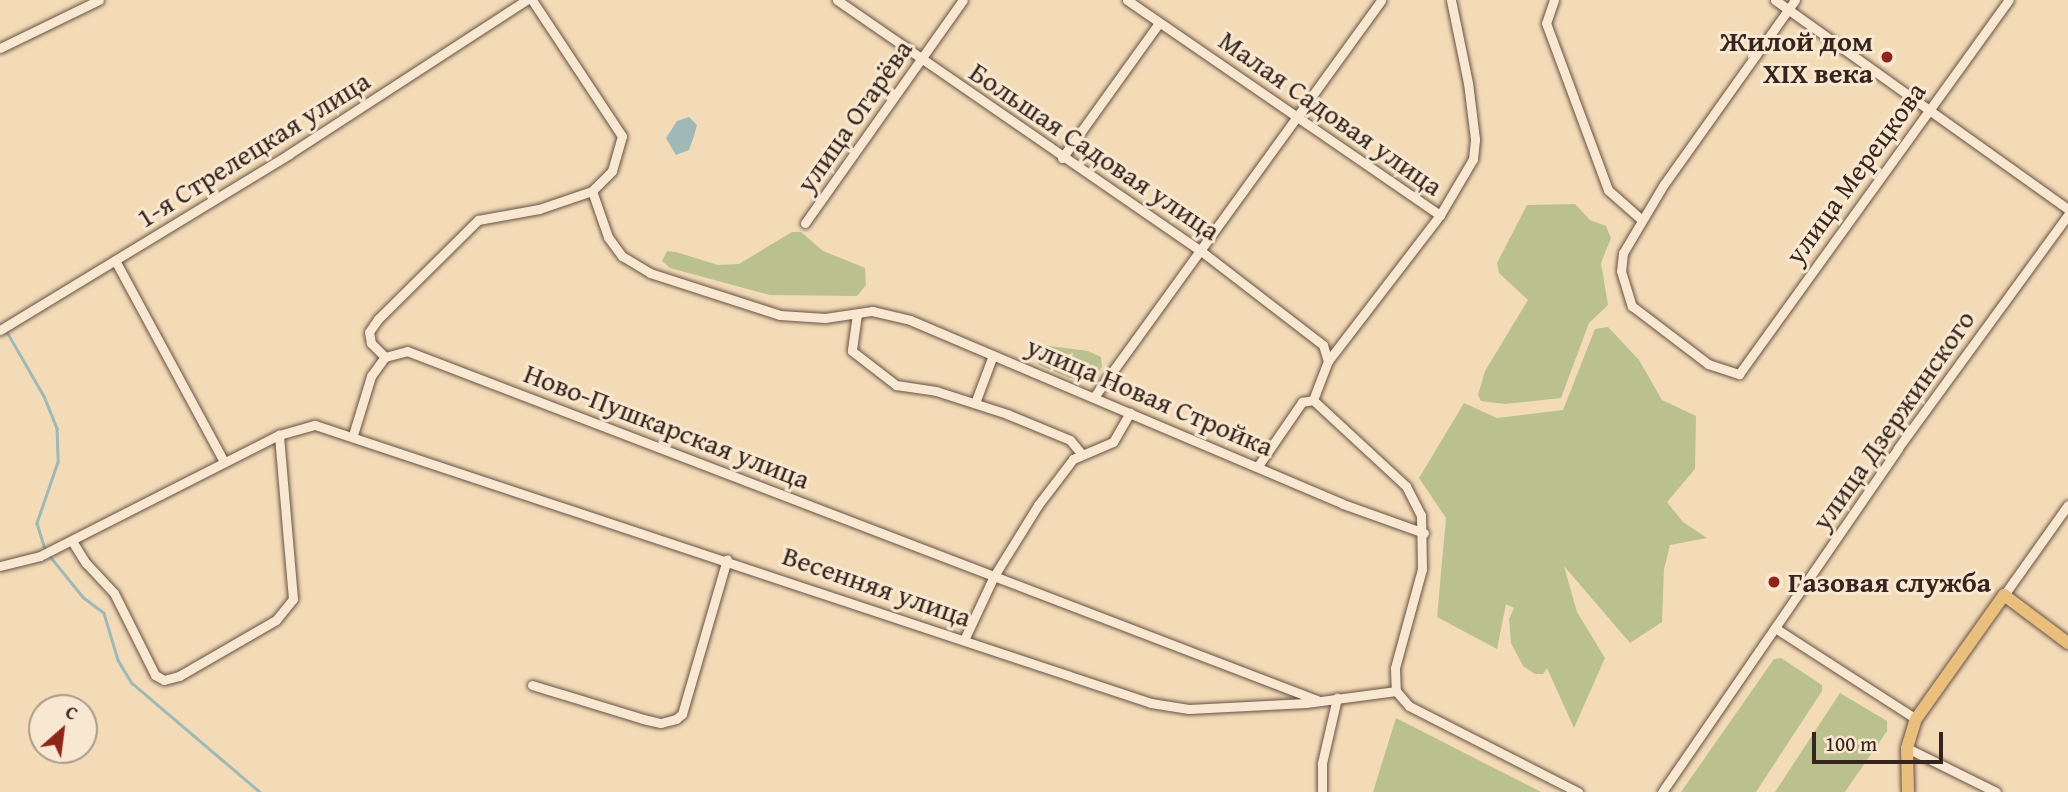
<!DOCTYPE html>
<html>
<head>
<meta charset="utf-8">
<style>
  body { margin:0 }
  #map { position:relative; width:2068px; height:792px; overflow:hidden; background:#f4dbb8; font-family:"Gentium Book Plus",serif }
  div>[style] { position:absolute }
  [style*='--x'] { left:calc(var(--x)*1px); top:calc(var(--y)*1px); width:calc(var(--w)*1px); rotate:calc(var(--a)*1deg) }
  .green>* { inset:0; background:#bbc08f }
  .water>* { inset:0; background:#9eb9b6 }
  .stream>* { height:2.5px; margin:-1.25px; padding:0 1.25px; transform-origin:1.25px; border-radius:1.25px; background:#9eb9b6 }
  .roads { filter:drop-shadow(0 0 2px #655244) drop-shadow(0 0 2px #655244) }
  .minor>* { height:9px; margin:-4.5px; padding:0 4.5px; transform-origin:4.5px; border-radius:4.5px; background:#f8e8d1 }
  .major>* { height:12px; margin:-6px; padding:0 6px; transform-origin:6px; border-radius:6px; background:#eabe7c }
  .dots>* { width:19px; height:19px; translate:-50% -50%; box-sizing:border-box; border:4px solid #f8e8d1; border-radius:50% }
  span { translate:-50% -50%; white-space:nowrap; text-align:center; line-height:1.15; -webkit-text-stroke:6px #f8e8d1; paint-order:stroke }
  .poi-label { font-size:28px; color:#35251d; font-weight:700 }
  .right { translate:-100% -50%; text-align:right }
  .left { translate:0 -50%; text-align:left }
  .street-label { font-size:28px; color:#35251d }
  .north { position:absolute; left:28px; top:694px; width:70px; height:70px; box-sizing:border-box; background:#f8e8d1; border:2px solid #aa9a89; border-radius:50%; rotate:28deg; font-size:19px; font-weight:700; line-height:28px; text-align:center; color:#35251d }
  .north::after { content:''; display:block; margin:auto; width:24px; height:32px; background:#8f2418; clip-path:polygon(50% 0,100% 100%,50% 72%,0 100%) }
  .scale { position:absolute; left:1812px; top:732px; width:131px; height:32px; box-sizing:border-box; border:4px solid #35251d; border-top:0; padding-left:9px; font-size:21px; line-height:24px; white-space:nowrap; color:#35251d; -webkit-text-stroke:5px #f8e8d1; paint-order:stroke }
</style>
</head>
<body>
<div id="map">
  <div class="green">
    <div style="clip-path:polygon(1575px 204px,1590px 220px,1606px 226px,1611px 238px,1601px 263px,1608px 305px,1589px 323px,1561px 398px,1505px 404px,1481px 401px,1478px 395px,1485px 371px,1528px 300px,1499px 273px,1497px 263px,1527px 205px)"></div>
    <div style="clip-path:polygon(792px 232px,801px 232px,823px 251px,865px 268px,866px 285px,857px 296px,770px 295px,670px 268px,662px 261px,667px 251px,676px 252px,718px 265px,739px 264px)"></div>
    <div style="clip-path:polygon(1608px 327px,1639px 360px,1662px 400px,1696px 416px,1695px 469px,1667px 502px,1683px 522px,1707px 538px,1670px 545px,1664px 569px,1662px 622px,1630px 643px,1564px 566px,1577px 612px,1605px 658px,1574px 728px,1547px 668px,1543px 674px,1535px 674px,1523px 666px,1511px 643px,1509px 619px,1514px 608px,1506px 604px,1497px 649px,1437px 617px,1446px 518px,1419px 478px,1464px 403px,1497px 418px,1563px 410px,1595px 329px)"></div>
    <div style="clip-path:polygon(1042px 345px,1088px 351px,1101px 357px,1102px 367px,1093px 380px,1069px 378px,1039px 365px,1034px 355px)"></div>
    <div style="clip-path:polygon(1781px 658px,1822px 685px,1822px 691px,1756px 792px,1681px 792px,1774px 659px)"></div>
    <div style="clip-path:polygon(1840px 693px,1887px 721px,1887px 731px,1845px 792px,1775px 792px)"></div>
    <div style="clip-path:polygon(1396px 718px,1541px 792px,1373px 792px)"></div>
  </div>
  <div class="water">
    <div style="clip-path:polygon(689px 117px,697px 125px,694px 136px,689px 150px,676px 155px,666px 138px,677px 121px)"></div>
  </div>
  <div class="stream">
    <div style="--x:6;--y:330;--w:76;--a:60.1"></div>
    <div style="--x:44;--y:396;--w:35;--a:68"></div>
    <div style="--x:57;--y:428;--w:34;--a:88"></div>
    <div style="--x:58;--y:462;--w:65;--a:109"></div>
    <div style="--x:37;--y:523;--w:27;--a:73"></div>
    <div style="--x:49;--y:555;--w:54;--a:51"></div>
    <div style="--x:83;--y:597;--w:26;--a:37"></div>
    <div style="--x:104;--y:613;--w:49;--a:73.4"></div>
    <div style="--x:118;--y:660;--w:27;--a:59"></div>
    <div style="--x:132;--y:683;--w:168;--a:40.4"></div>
  </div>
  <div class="roads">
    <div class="minor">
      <div style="--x:532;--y:0;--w:163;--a:56.5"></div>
      <div style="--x:622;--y:136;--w:36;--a:106"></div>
      <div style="--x:612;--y:171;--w:28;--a:135"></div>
      <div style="--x:837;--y:0;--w:442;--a:34.6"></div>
      <div style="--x:1201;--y:251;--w:154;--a:37.6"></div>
      <div style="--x:1323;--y:345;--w:17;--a:73"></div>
      <div style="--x:1328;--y:361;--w:42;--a:111"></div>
      <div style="--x:1313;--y:400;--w:127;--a:42.8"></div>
      <div style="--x:1406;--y:486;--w:33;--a:63"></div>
      <div style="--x:1421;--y:515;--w:54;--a:88.9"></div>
      <div style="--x:1422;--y:569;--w:103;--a:105.3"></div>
      <div style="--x:1395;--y:668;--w:23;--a:88"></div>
      <div style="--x:1396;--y:691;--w:20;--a:49"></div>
      <div style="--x:1409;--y:706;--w:190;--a:27"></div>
      <div style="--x:1127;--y:0;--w:380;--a:34.5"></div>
      <div style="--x:1554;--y:0;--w:24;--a:109"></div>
      <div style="--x:1546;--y:23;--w:178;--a:69.6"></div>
      <div style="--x:1608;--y:190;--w:45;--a:41.4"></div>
      <div style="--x:1775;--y:0;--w:360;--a:35.5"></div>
      <div style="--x:1795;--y:0;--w:226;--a:125.4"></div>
      <div style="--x:1664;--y:184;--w:80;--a:120.7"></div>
      <div style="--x:1623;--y:253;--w:18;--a:96"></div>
      <div style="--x:1621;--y:271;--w:37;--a:73"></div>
      <div style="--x:1632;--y:306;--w:96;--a:37.3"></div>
      <div style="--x:1708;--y:364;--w:33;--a:18"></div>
      <div style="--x:1739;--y:374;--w:461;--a:-54.2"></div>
      <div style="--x:0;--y:48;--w:110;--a:-25.9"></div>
      <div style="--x:1062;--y:158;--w:166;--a:-54.3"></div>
      <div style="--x:592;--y:191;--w:49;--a:70.8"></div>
      <div style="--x:608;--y:237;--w:24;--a:54"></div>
      <div style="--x:622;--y:256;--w:33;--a:31"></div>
      <div style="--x:650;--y:273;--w:137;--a:17.9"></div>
      <div style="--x:780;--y:315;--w:45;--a:3.8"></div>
      <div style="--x:825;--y:318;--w:48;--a:-8.5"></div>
      <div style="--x:872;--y:311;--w:39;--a:13"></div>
      <div style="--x:910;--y:320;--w:470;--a:23"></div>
      <div style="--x:1343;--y:504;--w:86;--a:19.7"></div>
      <div style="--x:805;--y:223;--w:273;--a:-54.7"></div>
      <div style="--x:116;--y:262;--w:227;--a:61.6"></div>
      <div style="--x:857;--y:314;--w:37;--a:98"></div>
      <div style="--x:852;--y:351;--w:56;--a:37.7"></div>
      <div style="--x:896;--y:385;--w:40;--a:8.5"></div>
      <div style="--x:936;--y:391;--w:75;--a:17.9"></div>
      <div style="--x:1007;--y:414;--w:68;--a:22.4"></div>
      <div style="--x:1070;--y:440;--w:17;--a:50"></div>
      <div style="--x:0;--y:330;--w:338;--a:-31.3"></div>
      <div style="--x:289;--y:154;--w:283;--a:-33"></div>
      <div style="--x:385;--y:357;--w:20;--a:-135"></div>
      <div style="--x:371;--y:343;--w:11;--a:-100"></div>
      <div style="--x:369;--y:332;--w:16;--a:-55"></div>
      <div style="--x:378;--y:319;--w:141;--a:-44.7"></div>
      <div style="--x:478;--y:220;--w:62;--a:-10.2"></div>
      <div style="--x:539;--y:209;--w:56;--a:-18.8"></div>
      <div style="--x:1328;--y:361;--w:184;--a:-52.5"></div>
      <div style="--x:1440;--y:215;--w:65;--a:-59.5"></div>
      <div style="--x:1473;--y:159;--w:20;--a:-84"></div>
      <div style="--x:1475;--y:139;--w:56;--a:-97.1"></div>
      <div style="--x:1468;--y:83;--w:85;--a:-101.6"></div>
      <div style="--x:1094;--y:397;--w:490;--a:-54.1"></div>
      <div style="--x:975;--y:403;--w:51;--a:-69.4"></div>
      <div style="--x:353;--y:435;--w:62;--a:-73"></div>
      <div style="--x:371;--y:376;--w:24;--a:-54"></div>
      <div style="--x:385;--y:357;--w:23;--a:-15"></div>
      <div style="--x:407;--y:351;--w:975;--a:20.98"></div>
      <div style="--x:1258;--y:466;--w:78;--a:-55.5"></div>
      <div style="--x:1302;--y:402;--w:11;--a:-10"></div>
      <div style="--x:72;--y:541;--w:26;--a:58"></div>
      <div style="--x:86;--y:563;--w:41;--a:47"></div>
      <div style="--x:114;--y:593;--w:92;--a:63.4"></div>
      <div style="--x:155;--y:675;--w:10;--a:29"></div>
      <div style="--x:164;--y:680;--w:16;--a:-15"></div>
      <div style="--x:179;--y:676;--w:112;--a:-30"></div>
      <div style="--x:276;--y:620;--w:27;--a:-51"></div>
      <div style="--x:293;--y:599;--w:165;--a:-94.9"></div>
      <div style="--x:0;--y:566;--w:41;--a:-14"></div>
      <div style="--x:40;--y:556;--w:268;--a:-26.9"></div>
      <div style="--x:279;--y:435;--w:37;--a:-16"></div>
      <div style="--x:315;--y:425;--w:881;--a:18.39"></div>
      <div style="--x:1151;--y:703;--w:38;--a:9"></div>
      <div style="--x:1189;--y:709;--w:117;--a:-2.9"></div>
      <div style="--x:1306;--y:703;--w:91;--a:-7.6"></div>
      <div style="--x:2004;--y:595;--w:110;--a:-54.6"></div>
      <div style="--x:1775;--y:628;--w:168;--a:32.8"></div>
      <div style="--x:964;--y:640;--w:71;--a:-64.9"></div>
      <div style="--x:994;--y:576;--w:84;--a:-58.2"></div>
      <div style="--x:1038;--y:505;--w:58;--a:-52.7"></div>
      <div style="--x:1073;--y:459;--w:43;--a:-23"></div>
      <div style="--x:1113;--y:442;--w:34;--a:-60"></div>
      <div style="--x:532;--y:685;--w:116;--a:17"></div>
      <div style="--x:643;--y:719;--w:18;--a:13"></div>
      <div style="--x:661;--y:723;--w:16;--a:-15"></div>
      <div style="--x:676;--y:719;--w:8;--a:-40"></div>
      <div style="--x:682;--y:714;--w:161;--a:-73.8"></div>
      <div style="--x:1907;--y:748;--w:99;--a:26.3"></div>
      <div style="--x:1322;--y:792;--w:29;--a:-90"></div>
      <div style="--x:1322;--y:763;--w:67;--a:-77"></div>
      <div style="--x:1662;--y:792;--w:417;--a:-55.5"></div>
      <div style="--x:1898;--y:448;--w:288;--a:-53.9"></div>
    </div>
    <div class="major">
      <div style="--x:1908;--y:792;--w:44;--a:-91.3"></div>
      <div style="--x:1907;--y:748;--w:30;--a:-73"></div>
      <div style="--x:1916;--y:719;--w:152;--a:-54.6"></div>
      <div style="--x:2004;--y:595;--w:80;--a:36.9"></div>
    </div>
  </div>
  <div class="dots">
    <div style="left:1887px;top:57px;background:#8f2418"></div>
    <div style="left:1774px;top:582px;background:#8f2418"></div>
  </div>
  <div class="poi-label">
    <span class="right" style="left:1873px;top:57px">Жилой дом<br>XIX века</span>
    <span class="left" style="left:1788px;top:582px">Газовая служба</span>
  </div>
  <div class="street-label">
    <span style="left:1331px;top:113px;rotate:35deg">Малая Садовая улица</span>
    <span style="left:854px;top:116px;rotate:-55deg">улица Огарёва</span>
    <span style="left:253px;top:149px;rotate:-32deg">1-я Стрелецкая улица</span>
    <span style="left:1095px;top:151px;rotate:34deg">Большая Садовая улица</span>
    <span style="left:1855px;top:173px;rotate:-54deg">улица Мерецкова</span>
    <span style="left:1150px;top:396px;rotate:23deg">улица Новая Стройка</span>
    <span style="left:1893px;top:420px;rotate:-55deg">улица Дзержинского</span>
    <span style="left:667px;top:426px;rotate:21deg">Ново-Пушкарская улица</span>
    <span style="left:877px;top:586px;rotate:19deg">Весенняя улица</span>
  </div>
  <div class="north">С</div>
  <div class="scale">100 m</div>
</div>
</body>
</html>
